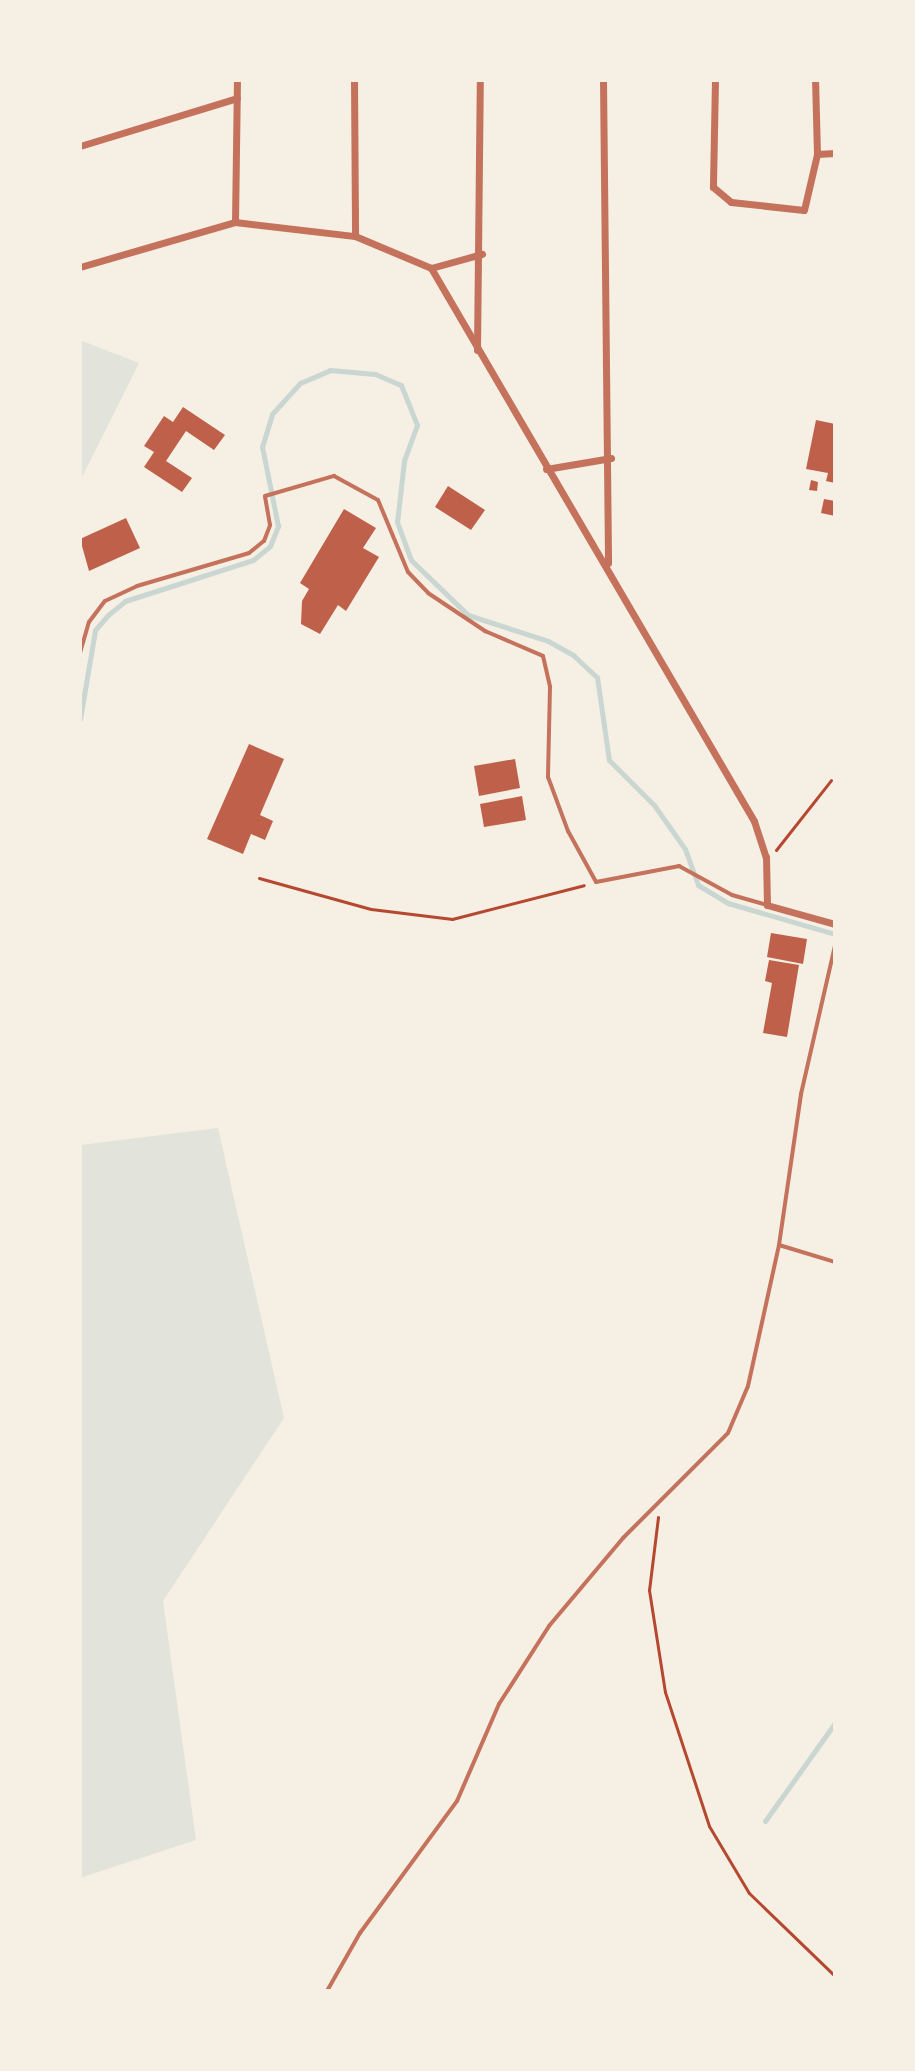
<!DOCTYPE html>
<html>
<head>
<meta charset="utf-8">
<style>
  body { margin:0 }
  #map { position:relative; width:915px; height:2071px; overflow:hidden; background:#f6efe4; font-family:"Work Sans",sans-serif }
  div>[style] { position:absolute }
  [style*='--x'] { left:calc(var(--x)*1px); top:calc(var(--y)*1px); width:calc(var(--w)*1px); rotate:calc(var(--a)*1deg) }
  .green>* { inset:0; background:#e2e4dc }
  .stream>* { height:5px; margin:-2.5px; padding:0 2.5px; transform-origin:2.5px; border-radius:2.5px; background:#c9d6d2 }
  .building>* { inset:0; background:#bf614a }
  .path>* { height:3px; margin:-1.5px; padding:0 1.5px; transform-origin:1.5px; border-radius:1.5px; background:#b5482f }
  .service>* { height:4px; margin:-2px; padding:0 2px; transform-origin:2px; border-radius:2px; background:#c5725c }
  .minor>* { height:7px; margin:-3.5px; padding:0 3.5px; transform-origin:3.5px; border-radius:3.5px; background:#c5725c }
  span { translate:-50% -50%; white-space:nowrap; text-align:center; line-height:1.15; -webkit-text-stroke:7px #f6efe4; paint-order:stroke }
  .frame { position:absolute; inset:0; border:82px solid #f6efe4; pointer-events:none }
</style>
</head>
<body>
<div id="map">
  <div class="green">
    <div style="clip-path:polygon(80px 340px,139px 363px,80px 481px)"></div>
    <div style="clip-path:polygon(218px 1128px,284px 1418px,163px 1601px,196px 1840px,80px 1878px,80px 1145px)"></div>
  </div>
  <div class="stream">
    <div style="--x:80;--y:719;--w:90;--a:-80.4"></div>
    <div style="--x:95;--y:630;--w:20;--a:-49"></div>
    <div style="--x:108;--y:615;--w:22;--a:-39"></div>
    <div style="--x:125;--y:601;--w:134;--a:-17.8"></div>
    <div style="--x:253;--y:560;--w:22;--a:-39"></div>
    <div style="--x:270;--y:546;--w:22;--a:-68"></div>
    <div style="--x:278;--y:526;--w:81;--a:-101.4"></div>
    <div style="--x:262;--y:447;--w:34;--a:-73"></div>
    <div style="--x:272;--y:414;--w:42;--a:-47.9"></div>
    <div style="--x:300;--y:383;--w:33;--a:-23"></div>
    <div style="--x:330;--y:370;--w:45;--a:5.1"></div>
    <div style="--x:375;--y:374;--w:28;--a:23"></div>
    <div style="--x:401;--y:385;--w:43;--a:68.2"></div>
    <div style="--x:417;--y:425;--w:38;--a:110"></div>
    <div style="--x:404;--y:461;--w:61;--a:96.5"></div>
    <div style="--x:397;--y:522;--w:40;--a:69.8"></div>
    <div style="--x:411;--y:560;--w:79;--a:44"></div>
    <div style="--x:468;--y:615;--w:84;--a:18"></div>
    <div style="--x:548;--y:641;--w:29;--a:29"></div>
    <div style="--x:573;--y:655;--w:33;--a:43"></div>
    <div style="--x:597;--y:677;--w:84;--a:81.8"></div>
    <div style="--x:609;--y:760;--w:64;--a:45"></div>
    <div style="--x:654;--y:805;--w:54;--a:54.8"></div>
    <div style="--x:685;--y:849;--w:38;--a:70"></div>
    <div style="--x:698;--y:885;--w:35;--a:31"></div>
    <div style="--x:728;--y:903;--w:111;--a:16.2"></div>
    <div style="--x:765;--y:1821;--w:120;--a:-54.5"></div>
  </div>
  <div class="building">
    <div style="clip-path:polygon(183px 407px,225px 435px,214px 450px,186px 431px,166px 461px,192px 478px,182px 492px,144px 467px,154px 452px,144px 446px,164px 416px,173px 422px)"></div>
    <div style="clip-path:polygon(816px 420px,835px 424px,835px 483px,826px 481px,828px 473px,806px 469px)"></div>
    <div style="clip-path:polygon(811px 480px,818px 482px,817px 491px,809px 490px)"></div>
    <div style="clip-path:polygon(448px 486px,485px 510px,471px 530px,435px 507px)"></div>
    <div style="clip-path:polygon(824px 499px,835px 501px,835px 516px,821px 513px)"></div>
    <div style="clip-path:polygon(344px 509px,376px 528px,363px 548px,379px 557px,346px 611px,338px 605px,320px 634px,301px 624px,302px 601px,309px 589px,300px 583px)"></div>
    <div style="clip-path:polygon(126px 518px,140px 548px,89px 571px,80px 539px)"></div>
    <div style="clip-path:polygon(249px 744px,284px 759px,260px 815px,273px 821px,265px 840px,251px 834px,243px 854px,207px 839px)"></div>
    <div style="clip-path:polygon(515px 759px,520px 788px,479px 796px,474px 766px)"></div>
    <div style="clip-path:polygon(522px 796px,526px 820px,484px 827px,480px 804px)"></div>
    <div style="clip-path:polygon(771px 933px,807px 939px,803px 964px,767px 957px)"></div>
    <div style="clip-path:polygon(769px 960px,799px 965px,787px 1037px,763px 1033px,772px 983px,765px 981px)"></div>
  </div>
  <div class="path">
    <div style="--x:776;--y:850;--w:89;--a:-51.8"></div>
    <div style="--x:259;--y:878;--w:116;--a:15.5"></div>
    <div style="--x:371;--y:909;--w:82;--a:7"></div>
    <div style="--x:452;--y:919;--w:136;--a:-14.4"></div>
    <div style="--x:658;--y:1517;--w:74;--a:97"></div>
    <div style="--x:649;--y:1590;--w:103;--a:81.1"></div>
    <div style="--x:665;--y:1692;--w:141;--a:71.8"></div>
    <div style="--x:709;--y:1826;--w:78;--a:59.2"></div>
    <div style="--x:749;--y:1893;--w:120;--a:44"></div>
  </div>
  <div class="service">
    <div style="--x:80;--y:653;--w:32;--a:-74"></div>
    <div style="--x:89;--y:622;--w:26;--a:-53"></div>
    <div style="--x:105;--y:601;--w:35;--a:-25"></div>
    <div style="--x:137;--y:586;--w:117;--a:-16.4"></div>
    <div style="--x:249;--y:553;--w:19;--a:-39"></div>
    <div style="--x:264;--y:541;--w:17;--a:-69"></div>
    <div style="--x:270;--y:525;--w:29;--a:-100"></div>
    <div style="--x:265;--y:496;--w:72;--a:-16.2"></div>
    <div style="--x:334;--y:476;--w:50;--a:28.6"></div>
    <div style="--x:378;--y:500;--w:78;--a:67.4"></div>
    <div style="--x:408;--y:572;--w:29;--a:46"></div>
    <div style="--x:428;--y:593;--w:69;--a:33.7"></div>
    <div style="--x:485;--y:631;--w:63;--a:23.3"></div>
    <div style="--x:543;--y:656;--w:32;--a:77"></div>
    <div style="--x:550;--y:687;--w:90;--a:91.3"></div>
    <div style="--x:548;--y:777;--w:58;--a:69.7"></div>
    <div style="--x:568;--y:831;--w:58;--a:61.2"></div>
    <div style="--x:596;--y:882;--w:85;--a:-10.9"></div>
    <div style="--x:679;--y:866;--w:60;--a:28.7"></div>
    <div style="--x:732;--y:895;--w:36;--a:16"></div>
    <div style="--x:779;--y:1245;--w:59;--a:16.9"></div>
    <div style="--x:327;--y:1991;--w:67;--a:-60.4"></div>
    <div style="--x:360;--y:1933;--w:164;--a:-53.7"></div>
    <div style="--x:457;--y:1801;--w:106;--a:-66.6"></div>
    <div style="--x:499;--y:1704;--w:93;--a:-57.3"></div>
    <div style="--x:549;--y:1626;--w:115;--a:-49.9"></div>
    <div style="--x:623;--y:1538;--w:148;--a:-45"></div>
    <div style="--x:728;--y:1433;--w:51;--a:-66.9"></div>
    <div style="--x:748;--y:1386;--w:144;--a:-77.6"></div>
    <div style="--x:779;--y:1245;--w:153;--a:-81.7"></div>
    <div style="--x:801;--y:1094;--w:152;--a:-77.1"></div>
  </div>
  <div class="minor">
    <div style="--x:354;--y:80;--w:156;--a:89.6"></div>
    <div style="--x:603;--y:80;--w:483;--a:89.4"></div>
    <div style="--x:715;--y:80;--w:107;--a:91.1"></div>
    <div style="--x:713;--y:187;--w:23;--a:40"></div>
    <div style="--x:731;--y:202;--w:73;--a:6.3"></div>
    <div style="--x:804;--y:210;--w:57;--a:-76.9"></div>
    <div style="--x:817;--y:154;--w:74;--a:-91.5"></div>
    <div style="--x:80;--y:146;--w:164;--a:-17"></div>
    <div style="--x:817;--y:154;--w:18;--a:-3"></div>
    <div style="--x:235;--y:222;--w:142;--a:-89.2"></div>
    <div style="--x:80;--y:267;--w:161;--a:-16.2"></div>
    <div style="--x:235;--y:222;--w:121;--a:6.7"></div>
    <div style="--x:355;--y:236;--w:82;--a:22.8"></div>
    <div style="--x:431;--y:268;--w:640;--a:59.71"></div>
    <div style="--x:754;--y:821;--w:38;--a:72"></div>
    <div style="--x:766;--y:857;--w:48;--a:88.8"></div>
    <div style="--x:767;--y:905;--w:71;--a:15.6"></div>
    <div style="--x:431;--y:268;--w:53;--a:-15.4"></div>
    <div style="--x:477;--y:350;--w:270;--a:-89.4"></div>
    <div style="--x:546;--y:469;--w:66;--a:-9.6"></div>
  </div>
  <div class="frame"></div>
</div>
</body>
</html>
